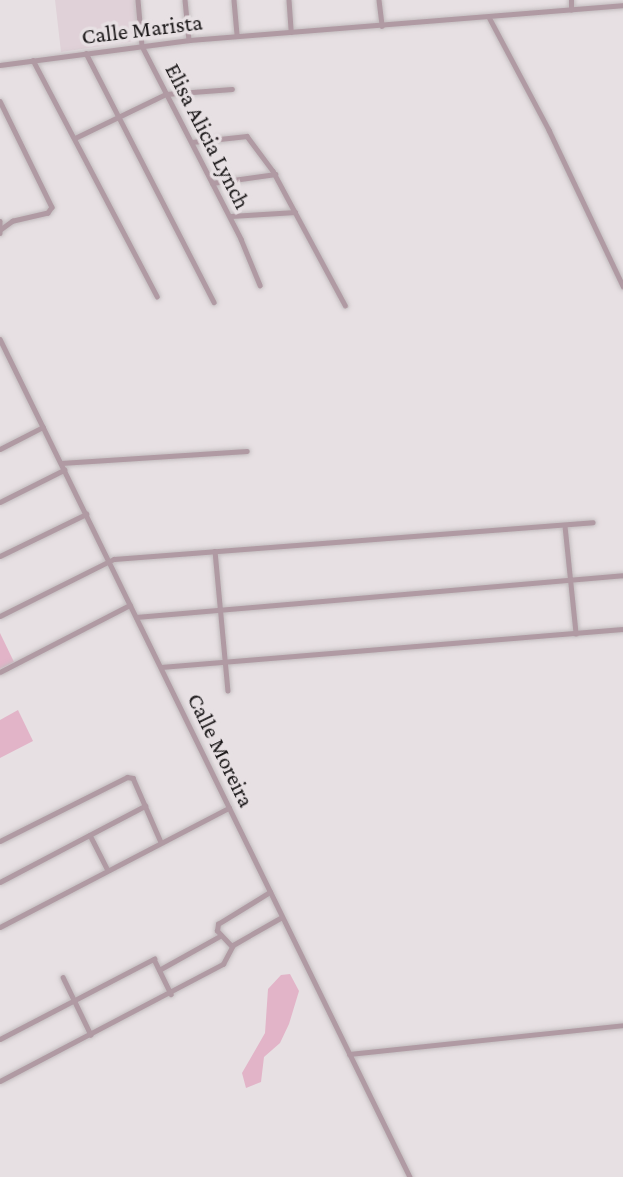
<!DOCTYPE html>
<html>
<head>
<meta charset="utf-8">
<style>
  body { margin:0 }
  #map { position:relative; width:623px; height:1177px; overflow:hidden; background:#e7e0e3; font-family:"Crimson Pro",serif }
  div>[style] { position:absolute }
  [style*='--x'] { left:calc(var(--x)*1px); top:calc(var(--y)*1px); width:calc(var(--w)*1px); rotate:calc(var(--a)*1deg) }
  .built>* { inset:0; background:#e0d1d8 }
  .green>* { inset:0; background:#e2b4c8 }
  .roads { filter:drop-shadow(0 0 2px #c2bcbe) drop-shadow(0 0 2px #c2bcbe) }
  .minor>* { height:4.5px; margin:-2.25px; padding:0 2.25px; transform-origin:2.25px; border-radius:2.25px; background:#b09aa3 }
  span { translate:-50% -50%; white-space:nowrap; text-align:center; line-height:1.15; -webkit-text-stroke:7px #e7e0e3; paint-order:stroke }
  .street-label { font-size:23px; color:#1a1718 }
</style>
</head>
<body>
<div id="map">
  <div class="built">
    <div style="clip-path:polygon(55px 0,139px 0,143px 40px,61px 52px)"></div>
  </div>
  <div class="green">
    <div style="clip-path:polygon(0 633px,14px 662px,0 669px)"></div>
    <div style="clip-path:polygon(18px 710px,33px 741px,0 758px,0 720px)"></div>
    <div style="clip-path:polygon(290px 974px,299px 991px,289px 1024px,280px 1043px,264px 1057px,261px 1082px,246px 1088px,242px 1073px,265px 1033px,268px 989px,281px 975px)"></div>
  </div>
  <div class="roads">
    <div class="minor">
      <div style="--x:138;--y:0;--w:46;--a:85"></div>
      <div style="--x:142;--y:46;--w:217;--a:62.8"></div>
      <div style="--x:241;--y:239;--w:50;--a:67.6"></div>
      <div style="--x:185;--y:0;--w:40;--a:84.3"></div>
      <div style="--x:234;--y:0;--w:36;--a:85"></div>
      <div style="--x:289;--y:0;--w:32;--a:86"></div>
      <div style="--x:379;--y:0;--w:26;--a:83"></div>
      <div style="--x:571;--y:10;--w:10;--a:-90"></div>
      <div style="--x:489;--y:17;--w:128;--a:62"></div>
      <div style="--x:549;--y:130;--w:173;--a:64.6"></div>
      <div style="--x:86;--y:53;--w:280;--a:62.8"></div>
      <div style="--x:33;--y:60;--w:267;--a:62.3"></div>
      <div style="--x:0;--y:65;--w:191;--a:-7.5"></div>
      <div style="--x:189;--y:40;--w:435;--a:-4.6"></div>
      <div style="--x:0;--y:101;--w:118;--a:63.9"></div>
      <div style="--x:52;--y:207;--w:7;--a:124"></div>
      <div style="--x:48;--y:213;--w:36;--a:167"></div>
      <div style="--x:13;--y:221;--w:14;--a:144"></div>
      <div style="--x:75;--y:138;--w:101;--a:-25.8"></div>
      <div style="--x:166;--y:94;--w:66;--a:-4.3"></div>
      <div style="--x:192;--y:142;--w:55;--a:-6.2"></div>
      <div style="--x:247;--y:136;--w:44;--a:53.4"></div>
      <div style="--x:273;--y:171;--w:47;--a:61.8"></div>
      <div style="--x:212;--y:183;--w:64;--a:-8.1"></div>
      <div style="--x:231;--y:216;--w:64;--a:-3.6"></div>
      <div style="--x:295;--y:212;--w:106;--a:61.7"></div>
      <div style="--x:0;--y:221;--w:12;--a:90"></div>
      <div style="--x:0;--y:339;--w:933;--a:63.93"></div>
      <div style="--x:0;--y:449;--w:48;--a:-27.1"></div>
      <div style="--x:61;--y:463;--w:186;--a:-3.7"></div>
      <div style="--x:0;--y:502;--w:72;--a:-26.6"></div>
      <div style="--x:565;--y:526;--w:108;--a:84.1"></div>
      <div style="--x:215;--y:551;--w:140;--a:84.7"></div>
      <div style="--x:0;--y:556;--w:96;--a:-26"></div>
      <div style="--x:0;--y:616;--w:127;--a:-26.6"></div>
      <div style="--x:114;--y:559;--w:480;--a:-4.4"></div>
      <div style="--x:136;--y:617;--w:489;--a:-4.9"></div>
      <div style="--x:161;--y:667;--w:464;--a:-4.7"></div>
      <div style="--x:0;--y:672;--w:146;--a:-27.3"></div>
      <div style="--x:90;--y:835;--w:39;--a:63"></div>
      <div style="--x:0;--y:841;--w:142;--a:-26.7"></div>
      <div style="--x:127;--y:777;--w:6;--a:9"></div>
      <div style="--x:133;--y:778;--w:70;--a:66.4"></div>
      <div style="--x:0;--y:882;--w:164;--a:-27.7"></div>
      <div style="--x:0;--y:927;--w:258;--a:-27.5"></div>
      <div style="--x:232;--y:947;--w:22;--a:-133"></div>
      <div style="--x:217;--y:931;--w:7;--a:-82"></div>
      <div style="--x:218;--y:924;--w:61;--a:-31.6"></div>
      <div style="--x:159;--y:970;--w:70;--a:-29.1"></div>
      <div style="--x:63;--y:977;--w:64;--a:64.2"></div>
      <div style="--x:0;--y:1039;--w:174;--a:-27.5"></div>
      <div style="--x:154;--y:959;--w:39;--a:64"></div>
      <div style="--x:349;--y:1054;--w:276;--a:-6"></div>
      <div style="--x:0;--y:1081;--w:252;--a:-27.7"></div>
      <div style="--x:223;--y:964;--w:21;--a:-62"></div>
      <div style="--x:233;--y:945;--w:56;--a:-29.7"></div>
    </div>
  </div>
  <div class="street-label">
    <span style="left:142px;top:29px;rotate:-7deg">Calle Marista</span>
    <span style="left:208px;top:136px;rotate:63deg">Elisa Alicia Lynch</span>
    <span style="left:221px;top:750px;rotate:64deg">Calle Moreira</span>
  </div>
</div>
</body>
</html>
